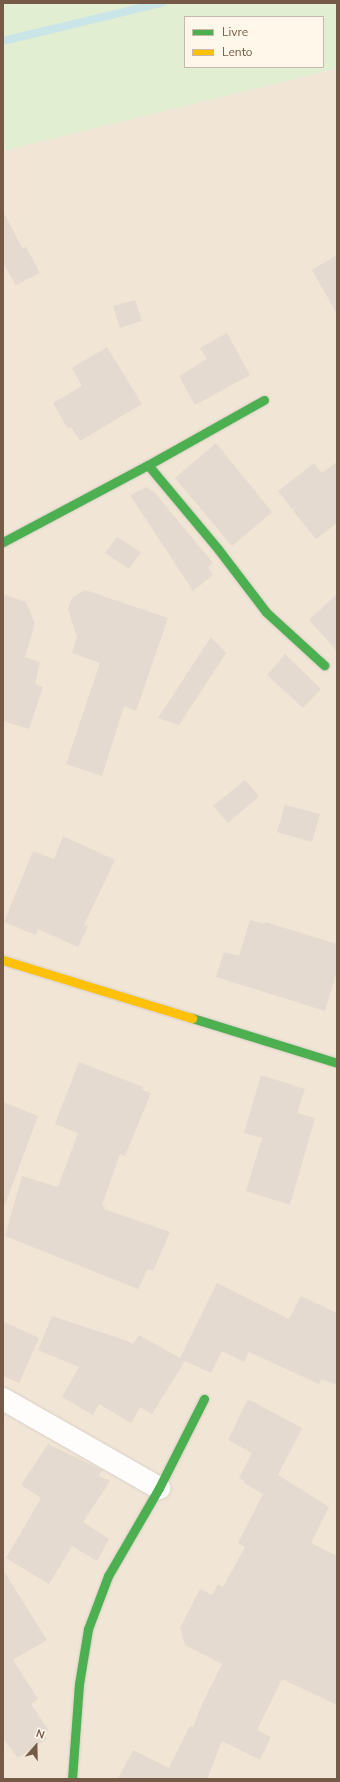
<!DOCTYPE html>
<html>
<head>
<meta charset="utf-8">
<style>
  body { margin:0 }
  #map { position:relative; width:340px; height:1782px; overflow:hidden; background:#f7f2e8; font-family:"Nunito Sans",sans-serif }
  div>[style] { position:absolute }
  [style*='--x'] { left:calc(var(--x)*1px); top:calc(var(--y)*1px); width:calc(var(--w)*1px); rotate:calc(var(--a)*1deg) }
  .residential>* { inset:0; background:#f1e5d5 }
  .green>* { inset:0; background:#e2eed2 }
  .stream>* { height:8px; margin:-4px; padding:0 4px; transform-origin:4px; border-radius:4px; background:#cae5e7 }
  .building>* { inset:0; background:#e4dad0 }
  .roads { filter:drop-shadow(0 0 1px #d6cec6) drop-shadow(0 0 1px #d6cec6) }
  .street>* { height:22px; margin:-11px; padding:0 11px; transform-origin:11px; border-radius:11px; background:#fefdfc }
  .fast>* { height:9px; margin:-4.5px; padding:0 4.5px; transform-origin:4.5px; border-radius:4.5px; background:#4caf50 }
  .slow>* { height:9px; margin:-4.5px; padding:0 4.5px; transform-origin:4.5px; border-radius:4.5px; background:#ffc107 }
  span { translate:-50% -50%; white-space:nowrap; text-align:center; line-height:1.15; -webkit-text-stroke:3px #fff7e9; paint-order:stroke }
  .frame { position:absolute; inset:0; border:4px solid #765a48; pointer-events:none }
  .legend { position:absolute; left:184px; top:16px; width:140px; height:52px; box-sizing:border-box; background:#fff7e9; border:1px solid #c8b8a9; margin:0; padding:5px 7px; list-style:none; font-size:12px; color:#765a48 }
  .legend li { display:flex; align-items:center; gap:8px; height:20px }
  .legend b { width:20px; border:1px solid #c8b8a9 }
  .north { position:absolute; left:16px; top:1726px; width:40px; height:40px; -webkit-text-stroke:3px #fff7e9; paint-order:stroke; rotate:20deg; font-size:11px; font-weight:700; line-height:16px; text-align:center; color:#765a48 }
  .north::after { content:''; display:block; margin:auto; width:14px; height:18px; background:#765a48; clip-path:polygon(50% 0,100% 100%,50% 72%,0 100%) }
</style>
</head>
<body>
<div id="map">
  <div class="residential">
    <div style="clip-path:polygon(337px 67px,337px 1779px,3px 1779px,3px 151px,327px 71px)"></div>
  </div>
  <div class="green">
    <div style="clip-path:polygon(evenodd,3px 3px,337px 3px,337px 67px,327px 71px,3px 151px,3px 3px,185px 17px,323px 17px,323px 67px,185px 67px,185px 17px)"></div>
  </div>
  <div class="stream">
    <div style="--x:3;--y:41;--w:163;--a:-13.5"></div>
  </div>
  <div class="building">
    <div style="clip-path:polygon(3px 211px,22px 248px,26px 247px,40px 273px,16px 285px,3px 263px)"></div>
    <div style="clip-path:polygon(337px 255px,337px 314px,312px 270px)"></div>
    <div style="clip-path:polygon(135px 300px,142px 321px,120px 328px,113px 306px)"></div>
    <div style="clip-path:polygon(227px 333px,250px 375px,195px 405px,179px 376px,207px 359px,200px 348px)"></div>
    <div style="clip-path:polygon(107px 347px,142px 404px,80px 441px,71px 427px,68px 429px,53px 403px,82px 386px,72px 368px)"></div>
    <div style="clip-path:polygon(216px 443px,272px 512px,232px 546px,175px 478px)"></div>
    <div style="clip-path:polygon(337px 462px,337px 523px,316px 539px,293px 511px,297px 506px,292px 509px,278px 491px,314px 463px,322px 473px)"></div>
    <div style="clip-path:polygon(147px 487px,155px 493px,213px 563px,208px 567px,213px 575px,193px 591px,130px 495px)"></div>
    <div style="clip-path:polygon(117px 537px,141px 552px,129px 569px,105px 553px)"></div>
    <div style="clip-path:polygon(85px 590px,168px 618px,136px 711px,124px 706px,102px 776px,66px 764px,100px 663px,72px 653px,77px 637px,68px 609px,72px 598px)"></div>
    <div style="clip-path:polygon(3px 594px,26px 602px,35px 623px,25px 657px,40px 662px,35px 684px,43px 687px,29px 729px,3px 721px)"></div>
    <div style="clip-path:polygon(337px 594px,337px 651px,309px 620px)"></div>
    <div style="clip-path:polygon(211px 637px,226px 653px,179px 725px,158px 718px)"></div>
    <div style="clip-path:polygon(285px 654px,321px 689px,303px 708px,267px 675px)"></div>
    <div style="clip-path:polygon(245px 780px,259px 796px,228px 823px,213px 806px)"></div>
    <div style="clip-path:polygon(285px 805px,320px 814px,312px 842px,277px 832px)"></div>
    <div style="clip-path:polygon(63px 836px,115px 860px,84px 925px,88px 926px,78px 947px,38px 929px,36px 935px,4px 922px,33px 851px,54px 859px)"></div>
    <div style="clip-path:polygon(250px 920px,265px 924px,265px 922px,337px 944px,337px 971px,325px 1011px,216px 977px,224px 952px,239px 956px)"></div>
    <div style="clip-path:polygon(79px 1062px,143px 1087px,142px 1090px,151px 1093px,125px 1156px,120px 1154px,102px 1205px,105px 1206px,104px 1209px,170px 1232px,153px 1271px,148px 1269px,138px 1289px,5px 1236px,22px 1176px,58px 1187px,78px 1133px,55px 1124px)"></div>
    <div style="clip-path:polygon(261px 1075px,305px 1089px,297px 1113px,315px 1118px,290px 1205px,246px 1191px,262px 1138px,244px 1133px)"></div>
    <div style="clip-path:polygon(3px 1102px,38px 1116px,5px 1205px,3px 1204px)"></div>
    <div style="clip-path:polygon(217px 1283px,289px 1319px,301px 1296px,337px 1313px,337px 1385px,321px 1379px,319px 1384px,249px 1352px,244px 1362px,222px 1351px,211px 1373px,185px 1361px,152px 1414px,140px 1407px,131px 1423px,99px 1404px,93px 1415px,62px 1397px,79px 1367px,38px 1350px,52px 1316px,125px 1340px,133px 1344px,139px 1335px,180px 1358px)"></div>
    <div style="clip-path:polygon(3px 1321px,39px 1338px,19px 1383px,3px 1376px)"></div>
    <div style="clip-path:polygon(248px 1399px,302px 1428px,278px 1475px,329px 1507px,311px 1543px,337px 1556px,337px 1705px,282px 1679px,257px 1730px,271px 1737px,260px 1760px,222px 1741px,207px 1779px,118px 1779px,133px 1750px,169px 1768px,190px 1726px,193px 1727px,202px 1704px,222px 1664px,185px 1645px,180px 1628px,200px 1589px,212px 1595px,218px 1584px,223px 1587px,245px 1547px,238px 1543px,263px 1494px,244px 1483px,245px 1481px,239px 1478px,252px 1453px,228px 1440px)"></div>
    <div style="clip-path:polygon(48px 1444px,102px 1470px,99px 1476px,110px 1481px,83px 1522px,109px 1539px,97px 1561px,72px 1546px,49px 1584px,6px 1558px,41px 1498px,21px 1485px)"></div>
    <div style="clip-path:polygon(3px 1570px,47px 1640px,13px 1660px,38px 1699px,31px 1704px,49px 1731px,44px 1734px,47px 1739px,18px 1758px,3px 1738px)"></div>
  </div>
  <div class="roads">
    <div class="street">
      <div style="--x:3;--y:1399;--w:180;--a:29.7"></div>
    </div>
    <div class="fast">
      <div style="--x:148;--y:465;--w:109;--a:50.2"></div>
      <div style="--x:218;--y:549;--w:79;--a:52.7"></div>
      <div style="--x:266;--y:612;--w:79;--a:42.4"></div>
      <div style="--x:3;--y:542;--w:164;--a:-28"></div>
      <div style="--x:148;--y:465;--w:133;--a:-29.3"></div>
      <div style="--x:192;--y:1018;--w:152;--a:17.2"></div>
      <div style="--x:72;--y:1779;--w:95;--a:-85.8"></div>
      <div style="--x:79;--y:1684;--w:56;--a:-80.7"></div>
      <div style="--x:88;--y:1629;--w:57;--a:-69.3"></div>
      <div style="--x:108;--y:1576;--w:102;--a:-59.9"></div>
      <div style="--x:159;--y:1488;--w:100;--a:-63.2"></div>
    </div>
    <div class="slow">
      <div style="--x:3;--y:960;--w:198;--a:17.1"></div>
    </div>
  </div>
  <div class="frame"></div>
  <ul class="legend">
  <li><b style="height:5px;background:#4caf50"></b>Livre</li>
  <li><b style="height:5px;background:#ffc107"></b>Lento</li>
  </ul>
  <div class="north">N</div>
</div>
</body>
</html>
